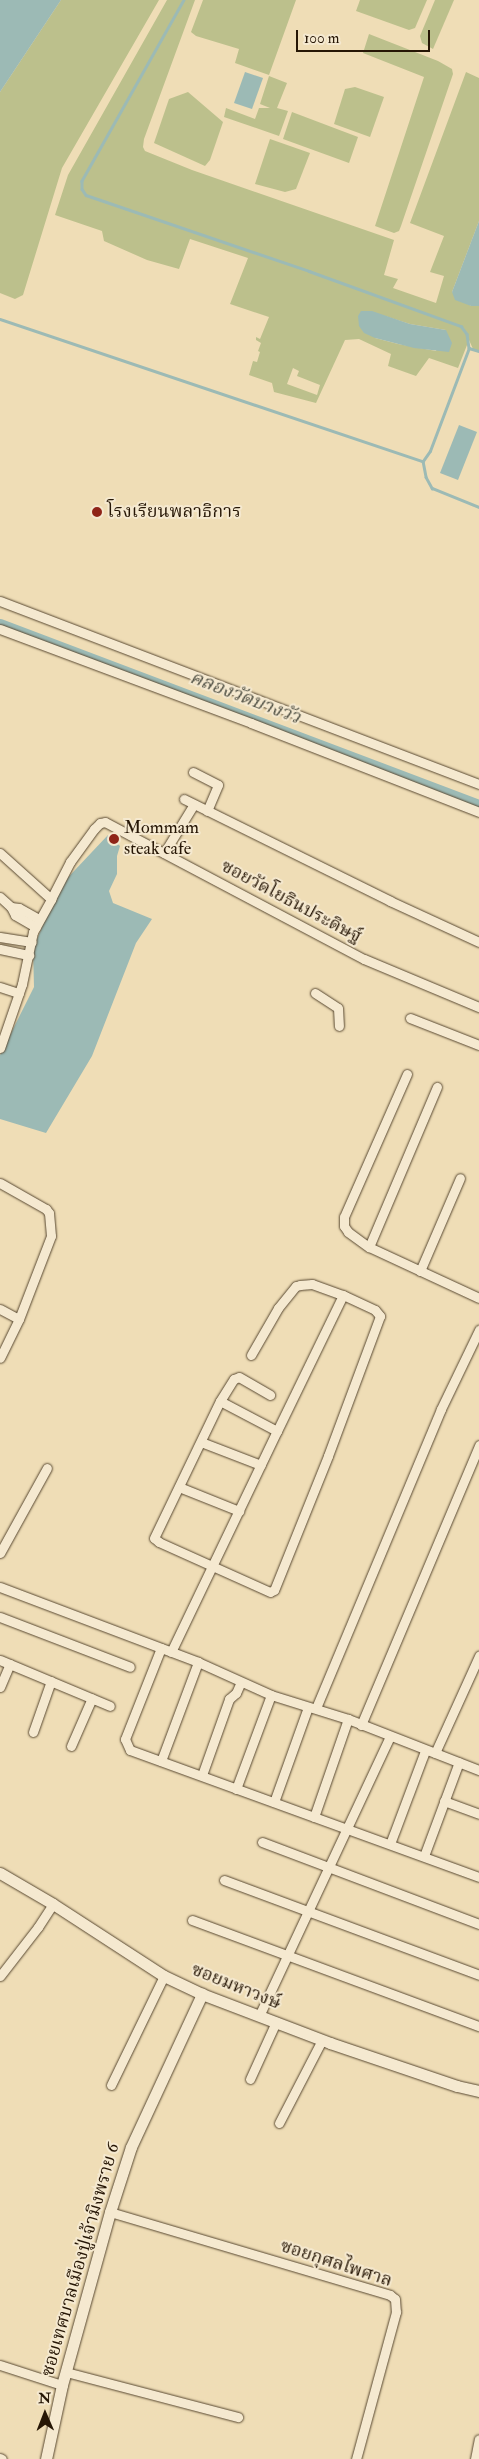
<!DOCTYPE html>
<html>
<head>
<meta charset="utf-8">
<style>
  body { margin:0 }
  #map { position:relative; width:479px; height:2459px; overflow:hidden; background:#efddb6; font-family:"IM FELL Double Pica","Noto Serif Thai",serif }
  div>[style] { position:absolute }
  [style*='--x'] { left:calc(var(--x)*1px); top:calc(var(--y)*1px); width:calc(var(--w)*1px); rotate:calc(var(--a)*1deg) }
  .green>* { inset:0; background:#bcc08c }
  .water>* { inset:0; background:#9cbab5 }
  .stream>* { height:2.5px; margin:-1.25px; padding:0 1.25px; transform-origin:1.25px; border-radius:1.25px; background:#9cbab5 }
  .canal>* { height:9px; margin:-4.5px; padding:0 4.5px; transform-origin:4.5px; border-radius:4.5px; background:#9cbab5 }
  .roads { filter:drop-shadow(0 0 1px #584831) drop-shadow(0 0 1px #584831) }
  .minor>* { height:9px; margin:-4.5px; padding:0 4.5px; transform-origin:4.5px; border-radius:4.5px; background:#f5e9d0 }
  .tertiary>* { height:11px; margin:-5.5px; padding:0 5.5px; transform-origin:5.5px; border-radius:5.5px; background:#f5e9d0 }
  .dots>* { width:14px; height:14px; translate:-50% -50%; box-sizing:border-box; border:2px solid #f5e9d0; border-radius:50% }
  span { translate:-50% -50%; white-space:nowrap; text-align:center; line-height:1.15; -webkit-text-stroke:4px #f5e9d0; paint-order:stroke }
  .poi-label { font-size:18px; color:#261605 }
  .left { translate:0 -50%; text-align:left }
  .street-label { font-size:18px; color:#261605 }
  .water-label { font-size:19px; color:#4f4f43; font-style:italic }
  .north { position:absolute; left:20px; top:2389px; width:50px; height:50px; -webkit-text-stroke:4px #f5e9d0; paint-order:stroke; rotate:359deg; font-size:14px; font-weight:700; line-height:20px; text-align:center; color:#261605 }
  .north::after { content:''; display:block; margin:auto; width:18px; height:22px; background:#261605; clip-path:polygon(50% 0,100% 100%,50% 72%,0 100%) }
  .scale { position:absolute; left:296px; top:30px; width:134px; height:22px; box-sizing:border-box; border:2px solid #261605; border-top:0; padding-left:6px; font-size:15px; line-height:18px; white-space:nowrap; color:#261605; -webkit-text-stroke:4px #f5e9d0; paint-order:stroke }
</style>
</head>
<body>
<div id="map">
  <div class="green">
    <div style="clip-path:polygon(61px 0,159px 0,62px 168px,23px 295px,15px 299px,0 293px,0 92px)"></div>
    <div style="clip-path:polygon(evenodd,167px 0,195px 0,144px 139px,143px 147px,145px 151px,192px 170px,394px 240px,384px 275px,398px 279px,393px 288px,436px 303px,444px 276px,430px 272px,444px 236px,410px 223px,466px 72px,479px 78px,479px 221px,452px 292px,471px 306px,479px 306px,479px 351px,473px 349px,469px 340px,458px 368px,429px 358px,416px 376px,388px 366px,391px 354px,359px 339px,345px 340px,316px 403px,274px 392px,272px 383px,249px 375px,253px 361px,257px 362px,260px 352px,258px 351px,261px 343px,256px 340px,256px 337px,260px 339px,269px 317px,230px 304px,248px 258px,190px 239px,179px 269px,147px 260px,104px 241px,102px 231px,55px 215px,68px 175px,167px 0,385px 316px,410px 324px,446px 330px,436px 351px,398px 344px,375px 338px,385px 316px,167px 0,293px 368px,299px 371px,297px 376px,320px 385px,317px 395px,287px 384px,293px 368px)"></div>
    <div style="clip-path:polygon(203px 0,296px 0,269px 75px,235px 63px,239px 49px,196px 36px,191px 32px)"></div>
    <div style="clip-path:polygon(360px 0,427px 0,415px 28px,409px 30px,356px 11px)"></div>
    <div style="clip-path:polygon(435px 0,454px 0,433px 49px,422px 43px,420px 36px)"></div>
    <div style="clip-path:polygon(369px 34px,438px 61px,452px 69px,453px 74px,401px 226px,399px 231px,394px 233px,375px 226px,424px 77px,363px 53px)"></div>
    <div style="clip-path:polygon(269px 76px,287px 83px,277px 108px,288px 111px,279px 136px,224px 117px,226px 108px,255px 119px,259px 108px,270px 108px,260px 104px)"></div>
    <div style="clip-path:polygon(355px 87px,384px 97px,370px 137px,334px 124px,345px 89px)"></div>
    <div style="clip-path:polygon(188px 92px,223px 122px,210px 160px,205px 166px,154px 143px,169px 99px)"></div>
    <div style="clip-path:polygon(292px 112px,358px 137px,349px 163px,283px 139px)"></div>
    <div style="clip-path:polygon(270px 139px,310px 153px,296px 189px,285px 192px,255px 184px)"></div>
  </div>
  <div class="water">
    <div style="clip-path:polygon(0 0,61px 0,0 92px)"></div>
    <div style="clip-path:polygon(245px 72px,263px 78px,252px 109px,234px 103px)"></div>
    <div style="clip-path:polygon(479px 221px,479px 306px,471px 306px,455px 300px,452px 292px)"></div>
    <div style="clip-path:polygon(361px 311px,372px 311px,410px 324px,446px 330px,452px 343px,449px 352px,414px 348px,375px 338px,364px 333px,359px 326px,358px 316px)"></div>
    <div style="clip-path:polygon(459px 425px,477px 432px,458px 480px,440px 473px)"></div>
    <div style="clip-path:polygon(108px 835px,120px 846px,117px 856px,117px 874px,109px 891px,113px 903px,152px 919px,136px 943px,92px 1056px,46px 1133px,0 1119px,0 1055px,34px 987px,33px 949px,58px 888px)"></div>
  </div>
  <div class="stream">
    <div style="--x:184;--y:0;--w:208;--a:119.4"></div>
    <div style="--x:82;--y:181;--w:8;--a:90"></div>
    <div style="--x:82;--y:189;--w:7;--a:56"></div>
    <div style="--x:86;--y:195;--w:236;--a:18.8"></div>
    <div style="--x:309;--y:271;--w:162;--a:19.9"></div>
    <div style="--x:461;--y:326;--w:10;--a:53"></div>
    <div style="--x:467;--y:334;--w:14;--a:82"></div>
    <div style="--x:469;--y:348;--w:10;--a:17"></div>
    <div style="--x:0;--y:319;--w:446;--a:18.6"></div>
    <div style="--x:423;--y:461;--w:16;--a:79"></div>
    <div style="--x:426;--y:477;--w:13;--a:61"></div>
    <div style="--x:432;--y:488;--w:51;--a:22"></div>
    <div style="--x:423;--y:461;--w:12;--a:-55"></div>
    <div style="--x:430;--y:451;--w:110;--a:-69.3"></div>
  </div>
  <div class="canal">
    <div style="--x:0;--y:623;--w:512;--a:20.7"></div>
  </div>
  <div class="roads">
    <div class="minor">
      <div style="--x:0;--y:601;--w:513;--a:20.91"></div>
      <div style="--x:0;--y:629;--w:268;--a:20.5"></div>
      <div style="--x:251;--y:723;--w:245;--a:21.3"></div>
      <div style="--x:193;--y:772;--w:28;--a:27"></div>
      <div style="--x:218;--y:785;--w:28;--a:113"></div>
      <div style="--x:184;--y:799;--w:230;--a:26.3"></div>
      <div style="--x:390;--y:901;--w:98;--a:24.7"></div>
      <div style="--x:0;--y:853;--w:69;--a:42"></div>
      <div style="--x:51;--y:899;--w:42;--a:-62.8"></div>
      <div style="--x:70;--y:862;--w:41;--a:-54"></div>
      <div style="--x:94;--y:829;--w:8;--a:-45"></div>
      <div style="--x:100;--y:823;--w:5;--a:-11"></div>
      <div style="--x:105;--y:822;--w:293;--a:27.9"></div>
      <div style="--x:364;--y:959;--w:125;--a:22.7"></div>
      <div style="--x:164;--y:853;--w:57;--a:-58.5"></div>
      <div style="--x:0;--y:897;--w:15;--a:42"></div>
      <div style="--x:11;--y:907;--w:9;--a:63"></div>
      <div style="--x:15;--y:915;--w:24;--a:30"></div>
      <div style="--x:11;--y:907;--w:8;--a:7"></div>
      <div style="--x:19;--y:908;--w:23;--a:29"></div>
      <div style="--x:0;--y:937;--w:32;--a:9"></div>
      <div style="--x:0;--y:949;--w:30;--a:12"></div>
      <div style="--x:0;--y:987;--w:20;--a:18"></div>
      <div style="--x:315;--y:993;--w:27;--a:33"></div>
      <div style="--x:338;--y:1008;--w:18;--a:87"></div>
      <div style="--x:410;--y:1018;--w:74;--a:21.4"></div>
      <div style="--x:0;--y:1048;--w:68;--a:-71"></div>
      <div style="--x:22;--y:984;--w:53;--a:-78.1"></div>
      <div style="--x:33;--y:932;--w:38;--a:-61"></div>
      <div style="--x:407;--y:1074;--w:156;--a:113.8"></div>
      <div style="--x:344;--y:1217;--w:9;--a:90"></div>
      <div style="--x:344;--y:1226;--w:7;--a:56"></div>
      <div style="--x:348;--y:1232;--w:26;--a:36"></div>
      <div style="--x:369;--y:1247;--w:121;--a:24.9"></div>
      <div style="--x:0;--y:1183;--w:53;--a:29.5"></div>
      <div style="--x:46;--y:1209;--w:5;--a:53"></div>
      <div style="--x:49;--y:1213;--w:23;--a:85"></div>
      <div style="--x:51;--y:1236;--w:89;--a:111.1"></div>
      <div style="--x:19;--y:1319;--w:43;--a:116"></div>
      <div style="--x:369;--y:1247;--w:174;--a:-67"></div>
      <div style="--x:420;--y:1271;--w:101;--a:-66.7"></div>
      <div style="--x:0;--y:1309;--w:21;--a:28"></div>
      <div style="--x:251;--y:1355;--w:54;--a:-60.1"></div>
      <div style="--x:278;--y:1308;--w:28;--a:-51"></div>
      <div style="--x:296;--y:1286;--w:4;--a:-14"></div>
      <div style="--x:300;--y:1285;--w:12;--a:-5"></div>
      <div style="--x:312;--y:1284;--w:33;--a:20"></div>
      <div style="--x:343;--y:1295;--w:35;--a:25"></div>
      <div style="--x:375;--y:1310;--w:8;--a:50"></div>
      <div style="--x:380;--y:1316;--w:149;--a:110.4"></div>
      <div style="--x:328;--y:1456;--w:144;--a:111.9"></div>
      <div style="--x:274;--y:1590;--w:4;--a:153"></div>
      <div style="--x:270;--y:1592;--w:122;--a:-155.8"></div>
      <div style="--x:159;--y:1542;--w:6;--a:-141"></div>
      <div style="--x:154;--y:1538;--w:152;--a:-64.3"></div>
      <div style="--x:220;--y:1401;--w:26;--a:-58"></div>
      <div style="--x:234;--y:1379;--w:5;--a:-22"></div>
      <div style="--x:239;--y:1377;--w:36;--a:30"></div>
      <div style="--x:277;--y:1431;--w:151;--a:-64.1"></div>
      <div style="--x:201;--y:1442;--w:64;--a:21"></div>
      <div style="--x:179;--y:1487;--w:65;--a:21.8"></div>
      <div style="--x:0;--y:1553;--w:97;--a:-61.1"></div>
      <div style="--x:0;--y:1587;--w:212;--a:20.7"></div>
      <div style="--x:198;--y:1662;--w:80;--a:24.3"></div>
      <div style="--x:271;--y:1695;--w:81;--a:17.3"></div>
      <div style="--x:348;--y:1719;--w:141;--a:21.3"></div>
      <div style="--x:0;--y:1617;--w:139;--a:21"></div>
      <div style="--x:161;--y:1648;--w:98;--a:111.6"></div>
      <div style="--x:125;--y:1739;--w:12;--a:66"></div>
      <div style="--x:130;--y:1750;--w:371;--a:20"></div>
      <div style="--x:171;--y:1652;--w:245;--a:-64.4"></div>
      <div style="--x:277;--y:1431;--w:64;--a:-152.2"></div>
      <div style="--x:0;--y:1660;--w:119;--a:22.7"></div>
      <div style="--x:0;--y:1687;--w:25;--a:-67"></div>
      <div style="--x:316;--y:1708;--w:324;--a:-67.3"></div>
      <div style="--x:441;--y:1409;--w:88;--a:-64.3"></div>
      <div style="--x:361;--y:1725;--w:304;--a:-67.1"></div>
      <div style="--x:33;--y:1732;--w:54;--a:-70.6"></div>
      <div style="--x:71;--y:1746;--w:52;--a:-66.4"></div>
      <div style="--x:435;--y:1753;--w:107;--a:-65.6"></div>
      <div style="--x:161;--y:1761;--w:106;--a:-69.5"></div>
      <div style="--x:202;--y:1775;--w:81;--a:-70.4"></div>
      <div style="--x:229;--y:1699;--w:9;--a:-41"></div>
      <div style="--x:236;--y:1693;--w:12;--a:-66"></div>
      <div style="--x:236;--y:1789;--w:100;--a:-69.6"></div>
      <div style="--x:444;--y:1801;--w:37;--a:20"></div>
      <div style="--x:274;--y:1802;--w:101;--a:-70.3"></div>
      <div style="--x:314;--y:1817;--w:104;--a:-70.9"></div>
      <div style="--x:262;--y:1842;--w:232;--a:20.7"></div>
      <div style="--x:390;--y:1844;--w:99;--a:-69.4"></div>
      <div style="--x:424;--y:1856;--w:100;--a:-69.6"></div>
      <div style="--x:224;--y:1880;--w:272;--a:20.4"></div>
      <div style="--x:192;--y:1920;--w:306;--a:20.3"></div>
      <div style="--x:0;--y:1976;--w:62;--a:-52.2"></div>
      <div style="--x:38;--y:1927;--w:27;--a:-57"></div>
      <div style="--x:259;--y:2016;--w:309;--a:-64.9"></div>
      <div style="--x:250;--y:2079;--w:63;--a:-65.5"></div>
      <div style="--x:111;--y:2085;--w:121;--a:-64.1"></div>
      <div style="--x:279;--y:2123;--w:93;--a:-62.6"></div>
      <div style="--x:110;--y:2212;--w:292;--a:16.5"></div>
      <div style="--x:390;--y:2295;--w:6;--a:39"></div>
      <div style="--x:395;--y:2299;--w:13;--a:86"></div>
      <div style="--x:396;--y:2312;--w:152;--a:105.2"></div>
      <div style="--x:0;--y:2365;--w:65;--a:17.9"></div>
      <div style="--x:66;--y:2372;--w:178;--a:14.7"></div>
      <div style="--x:0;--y:2458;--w:2;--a:27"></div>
      <div style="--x:475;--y:2459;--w:20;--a:-79"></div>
    </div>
    <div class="tertiary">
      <div style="--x:0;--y:1873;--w:61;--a:30.3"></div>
      <div style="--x:53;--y:1904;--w:132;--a:33"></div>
      <div style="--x:164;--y:1976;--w:42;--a:25.3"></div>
      <div style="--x:202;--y:1994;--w:137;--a:20.9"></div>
      <div style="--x:330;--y:2043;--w:134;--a:18.7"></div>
      <div style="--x:457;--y:2086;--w:23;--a:13"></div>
      <div style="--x:46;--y:2459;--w:76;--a:-77.8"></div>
      <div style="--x:62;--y:2385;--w:180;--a:-74.5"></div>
      <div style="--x:110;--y:2212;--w:68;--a:-72.1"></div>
      <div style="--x:131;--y:2147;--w:169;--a:-65.1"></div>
    </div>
  </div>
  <div class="dots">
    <div style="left:97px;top:512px;background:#8f2418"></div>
    <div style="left:114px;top:839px;background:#8f2418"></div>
  </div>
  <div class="poi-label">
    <span class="left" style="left:107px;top:512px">โรงเรียนพลาธิการ</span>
    <span class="left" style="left:124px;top:839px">Mommam<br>steak cafe</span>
  </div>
  <div class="street-label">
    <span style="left:291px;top:902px;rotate:28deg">ซอยวัดโยธินประดิษฐ์</span>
    <span style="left:236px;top:1987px;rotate:22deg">ซอยมหาวงษ์</span>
    <span style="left:81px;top:2260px;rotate:-74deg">ซอยเทศบาลเมืองปู่เจ้ามิงพราย 6</span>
    <span style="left:336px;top:2264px;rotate:18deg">ซอยกุศลไพศาล</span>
  </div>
  <div class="water-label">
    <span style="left:245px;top:698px;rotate:21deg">คลองวัดบางวัว</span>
  </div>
  <div class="north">N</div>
  <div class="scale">100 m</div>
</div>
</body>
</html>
